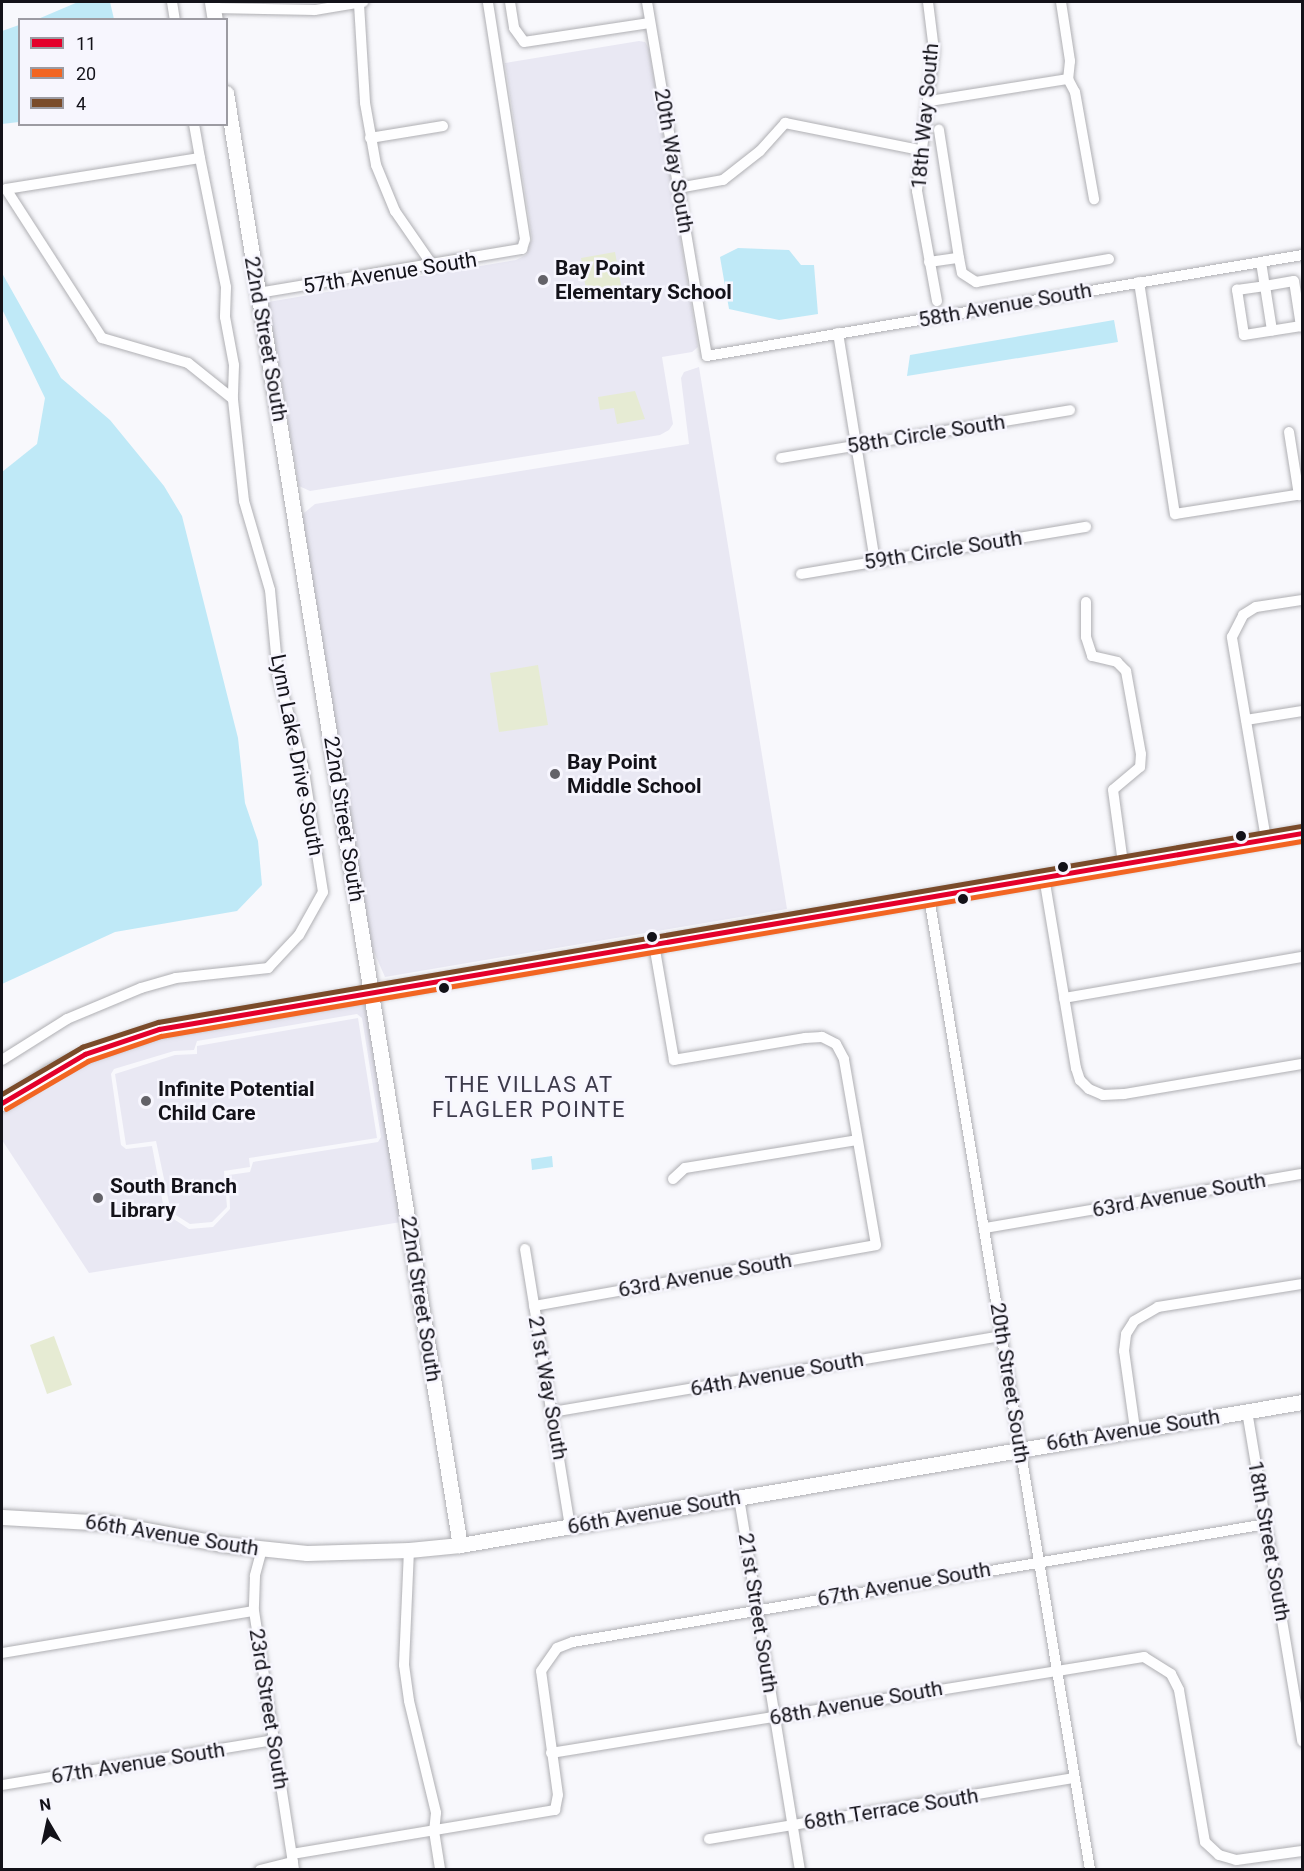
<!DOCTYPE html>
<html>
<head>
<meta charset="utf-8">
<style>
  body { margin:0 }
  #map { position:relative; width:1304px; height:1871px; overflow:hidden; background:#f8f8fc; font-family:Roboto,sans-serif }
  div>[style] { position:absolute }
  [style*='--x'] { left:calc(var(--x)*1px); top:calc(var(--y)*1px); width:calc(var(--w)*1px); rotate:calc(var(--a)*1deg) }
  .built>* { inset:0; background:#e9e8f3 }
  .green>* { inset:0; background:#e6ebd3 }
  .water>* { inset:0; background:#bfe9f7 }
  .roads { filter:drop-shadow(0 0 2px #afafb3) drop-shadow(0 0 2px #afafb3) }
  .street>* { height:10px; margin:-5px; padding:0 5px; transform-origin:5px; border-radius:5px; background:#fefeff }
  .secondary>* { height:15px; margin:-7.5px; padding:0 7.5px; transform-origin:7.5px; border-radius:7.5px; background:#fefeff }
  .bus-1>* { height:4.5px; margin:-2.25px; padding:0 2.25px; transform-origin:2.25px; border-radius:2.25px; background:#e4002b }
  .bus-2>* { height:4.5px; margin:-2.25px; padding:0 2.25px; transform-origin:2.25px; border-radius:2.25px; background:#f26522 }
  .bus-3>* { height:4.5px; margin:-2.25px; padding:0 2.25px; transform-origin:2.25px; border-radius:2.25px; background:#7a4b2a }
  .dots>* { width:16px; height:16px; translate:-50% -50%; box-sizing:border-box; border:3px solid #f7f6fe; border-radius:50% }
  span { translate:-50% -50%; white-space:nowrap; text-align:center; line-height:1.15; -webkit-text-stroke:5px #f7f6fe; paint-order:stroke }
  .street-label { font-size:21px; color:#131219 }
  .poi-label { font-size:21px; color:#131219; font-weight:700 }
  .left { translate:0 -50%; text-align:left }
  .neighbourhood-label { font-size:22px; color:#3d3b4b; letter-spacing:1.5px }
  .frame { position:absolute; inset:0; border:3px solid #131219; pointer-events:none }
  .legend { position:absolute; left:18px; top:18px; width:210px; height:108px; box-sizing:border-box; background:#f7f6fe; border:2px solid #9c9ba2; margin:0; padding:8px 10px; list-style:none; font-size:18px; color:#131219 }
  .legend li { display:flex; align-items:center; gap:12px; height:30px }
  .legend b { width:30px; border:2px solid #9c9ba2 }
  .north { position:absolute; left:18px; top:1793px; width:60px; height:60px; -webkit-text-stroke:4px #f7f6fe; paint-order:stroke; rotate:351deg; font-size:16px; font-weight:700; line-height:24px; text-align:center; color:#131219 }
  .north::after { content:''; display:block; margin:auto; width:21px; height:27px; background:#131219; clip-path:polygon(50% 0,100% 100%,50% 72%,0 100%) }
</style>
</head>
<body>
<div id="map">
  <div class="built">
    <div style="clip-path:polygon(639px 41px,645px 42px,649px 49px,697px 339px,698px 347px,692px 352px,662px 357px,673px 424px,669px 430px,660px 435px,310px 491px,299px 486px,268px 302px,516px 260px,526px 255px,532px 238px,505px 63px)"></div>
    <div style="clip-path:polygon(699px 367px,787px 909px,385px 977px,371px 945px,301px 520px,304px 513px,315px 504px,689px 444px,681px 378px,684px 372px)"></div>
    <div style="clip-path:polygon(evenodd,368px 1000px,401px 1222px,89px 1273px,2px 1140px,2px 1111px,70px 1068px,121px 1046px,368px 1000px,357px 1014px,362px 1018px,381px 1137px,378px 1142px,253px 1162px,250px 1172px,229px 1175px,230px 1209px,213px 1227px,189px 1229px,169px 1216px,164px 1209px,152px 1146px,126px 1149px,121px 1145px,111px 1074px,114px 1069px,174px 1051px,194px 1050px,197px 1041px,357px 1014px)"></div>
    <div style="clip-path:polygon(358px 1018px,377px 1138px,249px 1158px,250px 1167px,224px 1171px,227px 1207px,212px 1222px,190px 1224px,171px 1212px,156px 1141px,126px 1145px,115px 1074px,175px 1055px,197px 1054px,197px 1046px)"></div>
  </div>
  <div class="green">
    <div style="clip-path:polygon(615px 252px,623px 296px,588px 302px,581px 258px)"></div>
    <div style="clip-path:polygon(635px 391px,645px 419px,617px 424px,614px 408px,600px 410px,598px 397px)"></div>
    <div style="clip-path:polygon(538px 665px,548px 725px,499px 732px,490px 673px)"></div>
    <div style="clip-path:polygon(54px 1336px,72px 1385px,47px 1394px,30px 1345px)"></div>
  </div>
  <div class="water">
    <div style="clip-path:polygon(78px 2px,110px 2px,114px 19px,38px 19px)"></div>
    <div style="clip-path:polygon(19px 25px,19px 122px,2px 124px,2px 31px)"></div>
    <div style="clip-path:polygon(738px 248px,789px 250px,801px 265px,814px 265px,818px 314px,779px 320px,729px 309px,720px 257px)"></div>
    <div style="clip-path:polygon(2px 273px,61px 378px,110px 420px,164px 486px,182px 516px,238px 738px,245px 803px,258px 841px,262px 885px,237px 911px,115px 932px,2px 984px,2px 472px,37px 444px,45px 398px,2px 309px)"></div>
    <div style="clip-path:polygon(1114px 320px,1118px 342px,907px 376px,910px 355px)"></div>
    <div style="clip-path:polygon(552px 1156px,553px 1167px,532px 1170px,531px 1159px)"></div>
  </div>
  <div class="roads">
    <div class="street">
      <div style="--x:172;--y:2;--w:18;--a:81"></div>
      <div style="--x:510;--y:2;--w:26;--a:81"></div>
      <div style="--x:514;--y:28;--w:17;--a:54"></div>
      <div style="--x:524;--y:42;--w:127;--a:-8.6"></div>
      <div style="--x:647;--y:2;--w:359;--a:80.4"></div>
      <div style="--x:707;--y:356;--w:604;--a:-9.63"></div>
      <div style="--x:928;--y:2;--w:48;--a:82.9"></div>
      <div style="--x:934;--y:50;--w:142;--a:96.9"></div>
      <div style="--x:917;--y:191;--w:112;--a:79.7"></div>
      <div style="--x:1061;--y:2;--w:60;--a:81.3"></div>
      <div style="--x:1070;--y:61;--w:18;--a:96"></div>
      <div style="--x:1068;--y:79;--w:15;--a:62"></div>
      <div style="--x:1075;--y:92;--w:109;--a:79.9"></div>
      <div style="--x:359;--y:4;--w:99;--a:86.5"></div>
      <div style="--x:365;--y:103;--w:63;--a:79.9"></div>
      <div style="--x:376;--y:165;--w:50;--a:67.6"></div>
      <div style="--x:395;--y:211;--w:67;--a:55.4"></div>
      <div style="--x:213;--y:8;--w:102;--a:1.1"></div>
      <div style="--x:315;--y:10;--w:49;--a:-9.5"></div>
      <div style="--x:930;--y:101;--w:140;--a:-9.1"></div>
      <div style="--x:370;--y:138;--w:74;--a:-9.3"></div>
      <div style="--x:200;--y:158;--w:132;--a:78.6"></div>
      <div style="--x:226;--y:287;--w:30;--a:92"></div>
      <div style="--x:225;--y:317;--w:49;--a:79.4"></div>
      <div style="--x:234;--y:365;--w:34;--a:92"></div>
      <div style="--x:678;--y:188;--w:46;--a:-10.1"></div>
      <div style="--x:723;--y:180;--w:47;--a:-38.1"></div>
      <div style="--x:760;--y:151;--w:38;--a:-48"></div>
      <div style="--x:785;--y:123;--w:138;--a:11.3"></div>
      <div style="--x:959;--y:258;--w:15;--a:79"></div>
      <div style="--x:962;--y:273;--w:17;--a:33"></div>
      <div style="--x:976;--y:282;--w:135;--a:-9.8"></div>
      <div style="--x:929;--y:262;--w:30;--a:-8"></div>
      <div style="--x:959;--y:258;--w:130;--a:-98.9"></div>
      <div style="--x:1261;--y:262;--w:24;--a:81"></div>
      <div style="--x:1265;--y:286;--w:29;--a:-10"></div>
      <div style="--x:1294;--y:281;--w:46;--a:81.2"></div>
      <div style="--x:1301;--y:326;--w:58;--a:171"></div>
      <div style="--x:1244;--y:335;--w:46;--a:-98.8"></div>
      <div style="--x:1237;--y:290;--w:28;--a:-8"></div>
      <div style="--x:1265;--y:286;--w:45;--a:81"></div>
      <div style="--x:1139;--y:282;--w:235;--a:81.2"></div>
      <div style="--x:1175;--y:514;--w:129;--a:-8.9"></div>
      <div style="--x:258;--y:293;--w:268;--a:-9.5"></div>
      <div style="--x:522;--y:249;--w:10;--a:-73"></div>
      <div style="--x:525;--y:239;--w:240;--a:-98.9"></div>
      <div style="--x:838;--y:333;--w:232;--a:80.8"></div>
      <div style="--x:1289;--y:432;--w:64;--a:81"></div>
      <div style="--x:781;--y:458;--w:293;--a:-9.4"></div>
      <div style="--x:801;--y:574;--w:289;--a:-9.4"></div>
      <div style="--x:1086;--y:602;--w:35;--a:90"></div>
      <div style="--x:1086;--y:637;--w:20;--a:72"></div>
      <div style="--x:1092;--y:656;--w:26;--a:13"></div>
      <div style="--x:1117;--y:662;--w:13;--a:45"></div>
      <div style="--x:1126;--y:671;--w:84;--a:79.8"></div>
      <div style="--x:1141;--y:754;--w:13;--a:94"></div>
      <div style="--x:1140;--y:767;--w:35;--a:140"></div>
      <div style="--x:1113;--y:790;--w:74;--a:82.2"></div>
      <div style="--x:1246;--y:720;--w:57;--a:-9.1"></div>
      <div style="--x:1266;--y:839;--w:205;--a:-99.6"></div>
      <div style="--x:1232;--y:637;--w:25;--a:-63"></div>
      <div style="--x:1243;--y:615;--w:15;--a:-32"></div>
      <div style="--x:1256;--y:607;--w:47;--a:-8.7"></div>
      <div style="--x:1044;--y:877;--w:194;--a:80.5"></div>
      <div style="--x:1076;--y:1068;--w:13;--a:72"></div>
      <div style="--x:1080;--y:1080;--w:13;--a:45"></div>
      <div style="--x:1089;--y:1089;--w:15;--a:23"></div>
      <div style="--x:1103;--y:1095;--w:21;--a:-3"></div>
      <div style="--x:1124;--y:1094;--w:181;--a:-9.6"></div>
      <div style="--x:929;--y:897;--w:986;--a:80.6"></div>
      <div style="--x:1064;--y:998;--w:242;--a:-9.8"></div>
      <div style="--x:2;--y:1060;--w:77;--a:-32.2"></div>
      <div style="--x:67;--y:1019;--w:80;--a:-22.7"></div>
      <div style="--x:141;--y:988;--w:36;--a:-16"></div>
      <div style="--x:176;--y:978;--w:93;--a:-6.2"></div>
      <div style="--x:268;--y:968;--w:45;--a:-46.8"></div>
      <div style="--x:299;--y:935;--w:49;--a:-60.8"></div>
      <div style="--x:323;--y:892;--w:128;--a:-99"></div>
      <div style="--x:303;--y:766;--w:93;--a:-105.5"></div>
      <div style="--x:278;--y:676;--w:86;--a:-95.3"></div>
      <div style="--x:270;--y:590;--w:93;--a:-106.3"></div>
      <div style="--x:244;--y:501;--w:103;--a:-96.2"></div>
      <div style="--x:233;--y:399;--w:58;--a:-141.3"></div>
      <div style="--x:188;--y:363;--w:90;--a:-163.8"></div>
      <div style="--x:102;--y:338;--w:177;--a:-122.8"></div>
      <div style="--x:6;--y:189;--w:196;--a:-9.1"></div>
      <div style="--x:200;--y:158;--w:35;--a:-100"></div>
      <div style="--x:673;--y:1179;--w:16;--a:-43"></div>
      <div style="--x:685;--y:1168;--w:174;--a:-9.2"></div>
      <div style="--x:985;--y:1228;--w:322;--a:-9.7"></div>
      <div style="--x:525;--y:1249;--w:282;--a:80.8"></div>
      <div style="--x:534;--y:1306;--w:347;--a:-10.1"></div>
      <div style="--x:876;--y:1245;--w:189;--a:-99.8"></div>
      <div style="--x:844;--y:1059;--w:17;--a:-118"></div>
      <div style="--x:836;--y:1044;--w:16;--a:-153"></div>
      <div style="--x:822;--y:1037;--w:17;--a:177"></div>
      <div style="--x:805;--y:1038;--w:133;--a:170.5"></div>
      <div style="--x:674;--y:1060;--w:118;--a:-99.8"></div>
      <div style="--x:1247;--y:1411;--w:335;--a:80.5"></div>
      <div style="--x:552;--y:1412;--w:456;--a:-9.6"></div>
      <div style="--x:1135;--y:1429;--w:79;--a:-98"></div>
      <div style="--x:1124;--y:1351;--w:17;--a:-83"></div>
      <div style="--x:1126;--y:1334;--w:15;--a:-58"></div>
      <div style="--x:1134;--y:1321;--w:28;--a:-30"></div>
      <div style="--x:1158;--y:1307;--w:146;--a:-9.1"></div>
      <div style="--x:739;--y:1498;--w:377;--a:80.7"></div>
      <div style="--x:262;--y:1549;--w:28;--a:105"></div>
      <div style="--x:255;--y:1576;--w:35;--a:92"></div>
      <div style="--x:254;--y:1611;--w:262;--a:81.2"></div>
      <div style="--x:409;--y:1550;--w:115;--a:92.5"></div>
      <div style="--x:404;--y:1665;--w:36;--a:82"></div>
      <div style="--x:409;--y:1701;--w:115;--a:76.4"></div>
      <div style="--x:436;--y:1813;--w:18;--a:96"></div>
      <div style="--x:434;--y:1831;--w:39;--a:81"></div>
      <div style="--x:2;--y:1653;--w:255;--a:-9.5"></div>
      <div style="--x:551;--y:1753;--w:601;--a:-9.2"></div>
      <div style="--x:1144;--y:1657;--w:32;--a:32"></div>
      <div style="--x:1171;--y:1674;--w:18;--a:63"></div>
      <div style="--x:1179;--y:1690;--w:154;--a:80.3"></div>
      <div style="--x:1205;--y:1842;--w:19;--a:43"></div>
      <div style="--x:1219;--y:1855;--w:18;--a:16"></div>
      <div style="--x:1236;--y:1860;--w:67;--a:-7.8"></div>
      <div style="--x:2;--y:1785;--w:276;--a:-9.4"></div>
      <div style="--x:709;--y:1839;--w:370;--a:-9.5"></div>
      <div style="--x:292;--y:1854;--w:267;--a:-9.5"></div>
      <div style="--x:555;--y:1810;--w:15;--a:-79"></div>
      <div style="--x:558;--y:1795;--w:125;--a:-97.8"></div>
      <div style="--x:541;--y:1671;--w:28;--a:-55"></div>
      <div style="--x:557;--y:1648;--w:17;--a:-21"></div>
      <div style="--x:573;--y:1642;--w:703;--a:-9.66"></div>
      <div style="--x:260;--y:1870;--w:34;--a:-14"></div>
    </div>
    <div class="secondary">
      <div style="--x:212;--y:2;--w:18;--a:81"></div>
      <div style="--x:226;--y:93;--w:1471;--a:80.85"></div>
      <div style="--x:2;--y:1103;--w:56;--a:-33.4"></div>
      <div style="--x:49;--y:1072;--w:40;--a:-26.6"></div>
      <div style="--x:85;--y:1054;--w:78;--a:-18.7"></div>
      <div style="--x:159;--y:1029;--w:1160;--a:-9.73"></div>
      <div style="--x:2;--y:1517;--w:107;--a:3.2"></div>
      <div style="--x:109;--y:1523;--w:114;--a:10.6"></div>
      <div style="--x:221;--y:1544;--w:86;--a:6"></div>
      <div style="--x:307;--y:1553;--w:102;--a:-1.7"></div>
      <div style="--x:409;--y:1550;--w:51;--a:-5.6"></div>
      <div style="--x:460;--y:1545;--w:854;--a:-9.64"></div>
    </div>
  </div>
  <div class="bus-1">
    <div style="--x:2;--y:1103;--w:96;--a:-30.6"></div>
    <div style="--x:85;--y:1054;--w:78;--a:-18.7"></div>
    <div style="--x:159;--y:1029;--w:1160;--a:-9.73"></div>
  </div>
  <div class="bus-2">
    <div style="--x:6;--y:1109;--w:95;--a:-30.3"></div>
    <div style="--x:88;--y:1061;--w:77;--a:-18.9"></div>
    <div style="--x:161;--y:1036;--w:1158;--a:-9.7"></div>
  </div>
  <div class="bus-3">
    <div style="--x:2;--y:1094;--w:93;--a:-30.4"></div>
    <div style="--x:82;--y:1047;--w:80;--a:-18.2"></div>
    <div style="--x:158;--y:1022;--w:1160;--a:-9.73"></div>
  </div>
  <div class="dots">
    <div style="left:543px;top:280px;background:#636268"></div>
    <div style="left:555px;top:774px;background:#636268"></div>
    <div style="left:1241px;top:836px;background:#131219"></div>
    <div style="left:1063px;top:867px;background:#131219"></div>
    <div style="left:963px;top:899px;background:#131219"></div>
    <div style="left:652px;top:937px;background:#131219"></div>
    <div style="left:444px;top:988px;background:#131219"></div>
    <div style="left:146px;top:1101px;background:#636268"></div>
    <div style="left:98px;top:1198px;background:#636268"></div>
  </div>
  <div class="street-label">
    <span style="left:925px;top:116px;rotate:-85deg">18th Way South</span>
    <span style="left:674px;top:161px;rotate:80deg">20th Way South</span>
    <span style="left:390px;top:273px;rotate:-9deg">57th Avenue South</span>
    <span style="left:1005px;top:305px;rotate:-10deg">58th Avenue South</span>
    <span style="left:266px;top:339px;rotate:80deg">22nd Street South</span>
    <span style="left:926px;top:434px;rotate:-9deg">58th Circle South</span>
    <span style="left:943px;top:550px;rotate:-9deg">59th Circle South</span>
    <span style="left:297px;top:755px;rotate:79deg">Lynn Lake Drive South</span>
    <span style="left:344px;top:819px;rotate:81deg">22nd Street South</span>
    <span style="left:1179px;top:1195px;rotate:-10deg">63rd Avenue South</span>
    <span style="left:705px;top:1275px;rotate:-10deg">63rd Avenue South</span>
    <span style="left:421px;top:1299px;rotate:81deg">22nd Street South</span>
    <span style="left:777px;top:1374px;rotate:-10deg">64th Avenue South</span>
    <span style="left:1010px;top:1383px;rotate:81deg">20th Street South</span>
    <span style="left:548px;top:1388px;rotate:80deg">21st Way South</span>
    <span style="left:1133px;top:1430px;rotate:-9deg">66th Avenue South</span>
    <span style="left:654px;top:1512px;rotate:-10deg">66th Avenue South</span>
    <span style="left:172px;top:1535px;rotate:9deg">66th Avenue South</span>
    <span style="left:1269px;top:1541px;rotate:80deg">18th Street South</span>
    <span style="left:904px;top:1584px;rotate:-10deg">67th Avenue South</span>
    <span style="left:758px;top:1613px;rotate:81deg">21st Street South</span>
    <span style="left:856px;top:1703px;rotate:-10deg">68th Avenue South</span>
    <span style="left:269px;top:1709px;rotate:81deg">23rd Street South</span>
    <span style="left:138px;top:1763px;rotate:-9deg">67th Avenue South</span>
    <span style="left:891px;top:1809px;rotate:-9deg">68th Terrace South</span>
  </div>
  <div class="poi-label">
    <span class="left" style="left:555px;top:280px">Bay Point<br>Elementary School</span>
    <span class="left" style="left:567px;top:774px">Bay Point<br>Middle School</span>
    <span class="left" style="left:158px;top:1101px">Infinite Potential<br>Child Care</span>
    <span class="left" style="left:110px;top:1198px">South Branch<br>Library</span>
  </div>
  <div class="neighbourhood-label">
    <span style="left:529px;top:1097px">THE VILLAS AT<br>FLAGLER POINTE</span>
  </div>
  <div class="frame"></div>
  <ul class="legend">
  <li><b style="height:8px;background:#e4002b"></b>11</li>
  <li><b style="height:8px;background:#f26522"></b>20</li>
  <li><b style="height:8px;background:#7a4b2a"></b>4</li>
  </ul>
  <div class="north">N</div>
</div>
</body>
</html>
